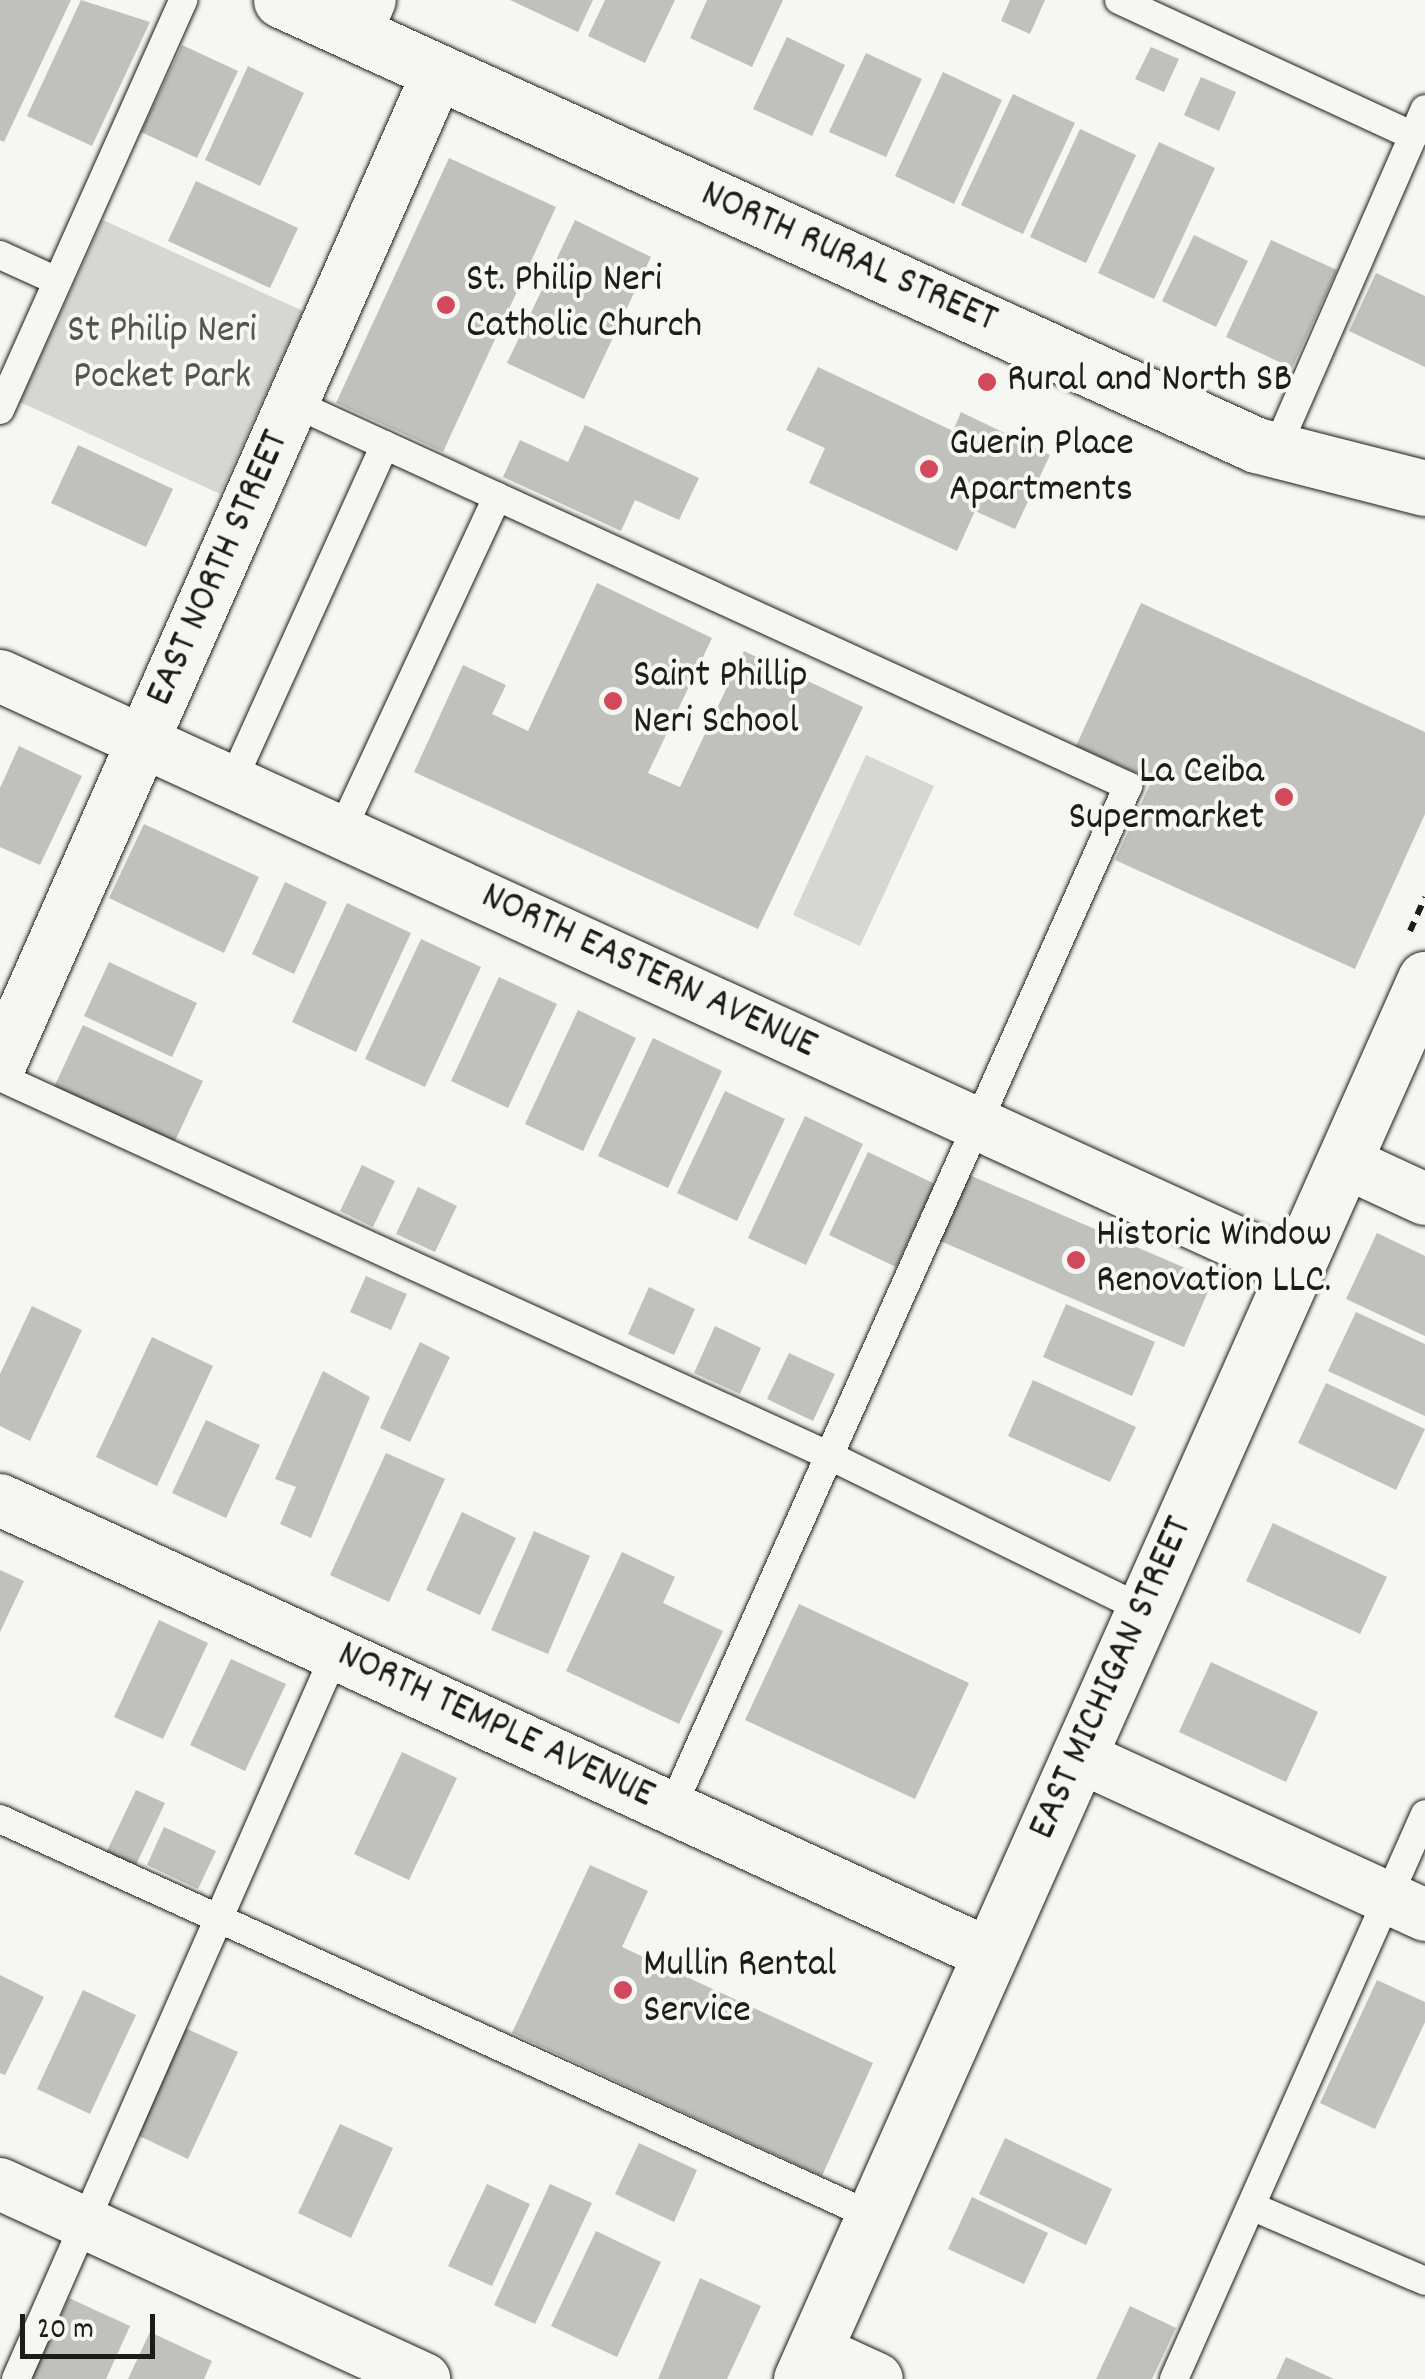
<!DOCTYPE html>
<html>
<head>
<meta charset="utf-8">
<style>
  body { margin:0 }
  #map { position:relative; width:1425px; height:2379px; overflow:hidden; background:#f6f6f2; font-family:Dekko,sans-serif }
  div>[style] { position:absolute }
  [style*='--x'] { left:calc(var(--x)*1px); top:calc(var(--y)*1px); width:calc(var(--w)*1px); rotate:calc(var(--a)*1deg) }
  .green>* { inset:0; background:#d6d6d2 }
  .building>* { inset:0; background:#c0c0bd }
  .path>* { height:6px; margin-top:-3px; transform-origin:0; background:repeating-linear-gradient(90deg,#1c1c1c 0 10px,transparent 0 18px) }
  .roads { filter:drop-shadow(0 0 2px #1c1c1c) drop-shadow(0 0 2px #1c1c1c) }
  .lane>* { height:28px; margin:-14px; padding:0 14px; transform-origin:14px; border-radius:14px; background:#f6f6f2 }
  .street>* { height:52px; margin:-26px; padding:0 26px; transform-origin:26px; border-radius:26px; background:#f6f6f2 }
  .secondary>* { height:55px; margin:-27.5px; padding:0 27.5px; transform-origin:27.5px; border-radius:27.5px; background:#f6f6f2 }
  .dots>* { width:28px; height:28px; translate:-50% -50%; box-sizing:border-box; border:5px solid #f6f6f2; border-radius:50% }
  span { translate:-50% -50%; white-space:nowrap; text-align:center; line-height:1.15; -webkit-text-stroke:8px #f6f6f2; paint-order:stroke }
  .street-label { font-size:40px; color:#1c1c1c }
  .poi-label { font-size:40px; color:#1c1c1c }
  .left { translate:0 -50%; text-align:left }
  .right { translate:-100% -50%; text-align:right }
  .park-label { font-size:40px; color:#545453 }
  .scale { position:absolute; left:20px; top:2314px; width:135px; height:45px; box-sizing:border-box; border:5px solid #1c1c1c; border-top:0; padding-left:12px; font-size:30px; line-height:35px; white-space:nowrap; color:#1c1c1c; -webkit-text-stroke:8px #f6f6f2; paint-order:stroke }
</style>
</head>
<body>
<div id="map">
  <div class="green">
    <div style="clip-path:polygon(103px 220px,303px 311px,220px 494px,20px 402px)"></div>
    <div style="clip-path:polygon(866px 755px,934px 786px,860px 946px,793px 915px)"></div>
  </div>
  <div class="building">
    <div style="clip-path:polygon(0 0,71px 0,4px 142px,0 140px)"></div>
    <div style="clip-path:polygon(81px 0,150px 22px,92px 146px,27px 116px)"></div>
    <div style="clip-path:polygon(510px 0,593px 0,578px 32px)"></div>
    <div style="clip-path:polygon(605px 0,675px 0,645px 63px,588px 36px)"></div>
    <div style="clip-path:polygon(707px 0,783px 0,752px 67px,690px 38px)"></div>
    <div style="clip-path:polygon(1010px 0,1045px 0,1030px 34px,1001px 21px)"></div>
    <div style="clip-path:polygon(787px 37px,845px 65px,812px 136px,753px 109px)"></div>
    <div style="clip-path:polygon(182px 45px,238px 71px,197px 158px,141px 132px)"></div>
    <div style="clip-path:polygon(1151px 47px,1179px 59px,1164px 92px,1135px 79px)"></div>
    <div style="clip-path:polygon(866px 53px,922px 79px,886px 157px,829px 132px)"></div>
    <div style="clip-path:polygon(248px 66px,304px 93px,260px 186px,205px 160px)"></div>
    <div style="clip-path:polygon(943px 72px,1002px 100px,954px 204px,895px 176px)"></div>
    <div style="clip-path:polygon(1201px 77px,1236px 92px,1219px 131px,1184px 115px)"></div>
    <div style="clip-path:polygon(1013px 94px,1075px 123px,1023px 234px,961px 205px)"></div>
    <div style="clip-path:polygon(1080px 129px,1136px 155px,1086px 263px,1030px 237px)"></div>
    <div style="clip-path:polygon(1159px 142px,1215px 168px,1154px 299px,1098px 273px)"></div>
    <div style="clip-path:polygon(449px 158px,556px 207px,443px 452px,336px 403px)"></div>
    <div style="clip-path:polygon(196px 181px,298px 228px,270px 288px,168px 241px)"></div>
    <div style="clip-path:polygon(575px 220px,651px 257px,584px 399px,507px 363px)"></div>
    <div style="clip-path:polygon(1194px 235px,1248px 261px,1216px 327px,1162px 301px)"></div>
    <div style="clip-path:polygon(1271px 240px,1337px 270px,1292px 368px,1226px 337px)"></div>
    <div style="clip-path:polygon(1376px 273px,1425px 296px,1425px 367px,1349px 331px)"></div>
    <div style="clip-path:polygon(818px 367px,953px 431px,961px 412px,1050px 455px,1015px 529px,975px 511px,957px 551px,809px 483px,825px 448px,786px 430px)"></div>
    <div style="clip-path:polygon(585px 425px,699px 478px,679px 520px,635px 500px,621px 531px,503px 477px,520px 440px,568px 462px)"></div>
    <div style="clip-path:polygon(78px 445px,173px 489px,146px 547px,51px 503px)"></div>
    <div style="clip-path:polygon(597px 583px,712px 638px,648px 773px,680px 787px,744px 651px,863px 707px,758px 929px,414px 772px,463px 665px,506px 685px,492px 714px,528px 731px)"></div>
    <div style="clip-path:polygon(1141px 603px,1425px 732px,1425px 814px,1355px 969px,1115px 860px,1152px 780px,1076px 746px)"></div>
    <div style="clip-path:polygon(19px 746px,82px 776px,40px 865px,0 847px,0 788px)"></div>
    <div style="clip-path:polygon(144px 824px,259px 877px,224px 953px,109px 898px)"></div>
    <div style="clip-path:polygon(285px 882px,327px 902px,294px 974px,252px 954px)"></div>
    <div style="clip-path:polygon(347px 903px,411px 933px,356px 1052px,292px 1022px)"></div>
    <div style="clip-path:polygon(421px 939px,481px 967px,425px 1087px,365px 1059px)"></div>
    <div style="clip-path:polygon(109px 962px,197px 1003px,172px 1057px,84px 1016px)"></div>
    <div style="clip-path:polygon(499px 977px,557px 1004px,508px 1108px,451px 1081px)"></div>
    <div style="clip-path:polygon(578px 1010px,636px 1038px,583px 1151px,525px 1124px)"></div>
    <div style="clip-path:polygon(83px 1025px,203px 1081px,174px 1143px,54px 1087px)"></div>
    <div style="clip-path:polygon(653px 1038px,722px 1071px,668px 1188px,598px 1156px)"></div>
    <div style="clip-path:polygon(725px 1091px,785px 1119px,737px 1221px,677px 1193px)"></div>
    <div style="clip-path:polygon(805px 1116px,863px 1144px,806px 1265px,748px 1238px)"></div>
    <div style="clip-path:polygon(868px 1152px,935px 1184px,896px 1267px,829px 1235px)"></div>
    <div style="clip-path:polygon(362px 1165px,395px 1181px,373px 1227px,340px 1211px)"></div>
    <div style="clip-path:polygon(967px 1174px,1213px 1280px,1184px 1347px,938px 1240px)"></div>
    <div style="clip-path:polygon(418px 1187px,457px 1206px,435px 1252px,396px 1234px)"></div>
    <div style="clip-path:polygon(1377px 1233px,1425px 1256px,1425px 1336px,1346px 1299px)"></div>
    <div style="clip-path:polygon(366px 1276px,407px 1294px,391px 1330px,350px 1312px)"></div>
    <div style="clip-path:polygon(649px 1287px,695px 1309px,674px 1355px,628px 1334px)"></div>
    <div style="clip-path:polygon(1066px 1304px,1155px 1342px,1132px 1396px,1043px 1357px)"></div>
    <div style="clip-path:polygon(32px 1306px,82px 1330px,30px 1441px,0 1426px,0 1374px)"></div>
    <div style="clip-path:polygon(1356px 1312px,1425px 1344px,1425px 1416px,1328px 1371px)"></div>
    <div style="clip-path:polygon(715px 1326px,761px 1348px,740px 1394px,694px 1373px)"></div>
    <div style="clip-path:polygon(152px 1337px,213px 1366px,157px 1486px,96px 1457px)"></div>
    <div style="clip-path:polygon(420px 1342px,450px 1357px,410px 1442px,380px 1428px)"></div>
    <div style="clip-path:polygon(789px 1353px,835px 1374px,813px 1421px,767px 1399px)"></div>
    <div style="clip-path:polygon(323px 1371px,370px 1397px,311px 1538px,280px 1524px,296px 1487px,275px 1479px)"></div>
    <div style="clip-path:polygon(1033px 1380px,1136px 1427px,1110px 1482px,1008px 1436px)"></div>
    <div style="clip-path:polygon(1326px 1383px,1425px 1429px,1396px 1490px,1298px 1443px)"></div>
    <div style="clip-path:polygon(206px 1420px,260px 1445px,226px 1518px,172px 1493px)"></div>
    <div style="clip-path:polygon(386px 1453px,445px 1479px,389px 1602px,330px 1575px)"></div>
    <div style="clip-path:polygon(462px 1512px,516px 1538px,480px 1615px,426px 1590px)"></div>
    <div style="clip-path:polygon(1273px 1523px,1387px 1577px,1360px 1634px,1246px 1581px)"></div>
    <div style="clip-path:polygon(534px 1531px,590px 1556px,548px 1654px,491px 1630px)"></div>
    <div style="clip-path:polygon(622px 1552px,675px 1577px,663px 1603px,723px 1631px,679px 1724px,566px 1671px)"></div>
    <div style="clip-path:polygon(0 1570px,24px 1581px,0 1632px)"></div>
    <div style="clip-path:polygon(799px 1604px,969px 1683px,915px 1799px,745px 1720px)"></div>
    <div style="clip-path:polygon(159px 1620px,208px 1643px,163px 1739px,114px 1717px)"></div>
    <div style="clip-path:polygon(231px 1659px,286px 1684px,245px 1771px,190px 1745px)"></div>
    <div style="clip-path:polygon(1211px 1662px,1318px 1712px,1286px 1782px,1179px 1732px)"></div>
    <div style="clip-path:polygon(402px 1752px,457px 1778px,409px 1880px,354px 1854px)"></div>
    <div style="clip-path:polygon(136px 1790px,165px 1803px,135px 1867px,106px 1853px)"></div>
    <div style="clip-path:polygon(164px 1827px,216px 1851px,198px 1889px,147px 1865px)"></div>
    <div style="clip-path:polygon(590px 1865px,648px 1891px,622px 1947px,873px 2063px,822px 2176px,512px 2033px)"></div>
    <div style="clip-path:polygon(0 1975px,44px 1997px,5px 2075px,0 2073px)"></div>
    <div style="clip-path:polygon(1377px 1980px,1425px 2002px,1425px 2022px,1375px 2129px,1320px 2103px)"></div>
    <div style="clip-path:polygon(83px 1990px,136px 2015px,90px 2114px,37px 2089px)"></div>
    <div style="clip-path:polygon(185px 2028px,238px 2052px,188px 2159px,135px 2134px)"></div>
    <div style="clip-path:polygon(340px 2124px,393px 2148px,351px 2238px,298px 2213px)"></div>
    <div style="clip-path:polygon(1005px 2138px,1112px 2189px,1086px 2245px,979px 2194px)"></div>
    <div style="clip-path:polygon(639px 2143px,697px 2170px,674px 2222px,615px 2194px)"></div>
    <div style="clip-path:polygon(487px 2184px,530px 2204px,492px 2286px,448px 2266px)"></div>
    <div style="clip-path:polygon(550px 2184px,592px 2203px,535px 2324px,494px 2305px)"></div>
    <div style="clip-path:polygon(972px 2197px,1048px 2233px,1024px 2284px,948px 2249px)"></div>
    <div style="clip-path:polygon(596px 2231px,661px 2262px,617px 2357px,551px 2326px)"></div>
    <div style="clip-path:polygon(700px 2278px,761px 2306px,727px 2379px,658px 2379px)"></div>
    <div style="clip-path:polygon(69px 2298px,130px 2326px,106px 2379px,31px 2379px)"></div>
    <div style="clip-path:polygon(1130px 2306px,1176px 2328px,1152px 2379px,1096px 2379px)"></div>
    <div style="clip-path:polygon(150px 2332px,212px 2361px,204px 2379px,128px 2379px)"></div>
    <div style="clip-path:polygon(1286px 2357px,1334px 2379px,1276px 2379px)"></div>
  </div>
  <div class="path">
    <div style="--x:1410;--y:931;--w:37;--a:-66"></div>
  </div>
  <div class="roads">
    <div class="lane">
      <div style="--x:1119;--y:0;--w:324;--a:24.8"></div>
      <div style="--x:0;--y:255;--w:63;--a:24.5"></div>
      <div style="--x:293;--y:403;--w:919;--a:24.64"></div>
      <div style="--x:1128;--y:786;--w:1119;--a:114.05"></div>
      <div style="--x:0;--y:410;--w:449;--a:-65.9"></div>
      <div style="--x:1275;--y:452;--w:374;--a:-66.4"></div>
      <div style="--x:232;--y:782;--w:370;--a:-65.6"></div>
      <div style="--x:341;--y:832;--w:370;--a:-65"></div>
      <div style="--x:0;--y:1077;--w:910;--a:24.54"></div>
      <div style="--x:828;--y:1455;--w:352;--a:26.1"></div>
      <div style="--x:0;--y:1819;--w:960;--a:24.48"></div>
      <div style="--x:1251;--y:2206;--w:189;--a:23.3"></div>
      <div style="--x:16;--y:2379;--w:792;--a:-66.25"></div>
      <div style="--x:1174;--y:2379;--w:618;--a:-66.05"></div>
    </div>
    <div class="street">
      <div style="--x:355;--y:35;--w:38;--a:-67"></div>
      <div style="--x:0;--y:676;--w:1426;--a:24.62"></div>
      <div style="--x:0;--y:1065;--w:1084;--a:-66.18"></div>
      <div style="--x:1345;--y:1162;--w:88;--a:24.8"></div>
      <div style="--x:0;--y:1500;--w:1090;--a:24.66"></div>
      <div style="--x:1078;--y:1756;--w:382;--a:24.6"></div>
      <div style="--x:0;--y:2184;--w:467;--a:24.7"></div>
      <div style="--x:814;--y:2350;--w:69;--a:24.7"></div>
    </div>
    <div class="secondary">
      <div style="--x:281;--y:0;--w:1072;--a:24.53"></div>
      <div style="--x:1256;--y:445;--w:174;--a:14.3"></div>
      <div style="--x:801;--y:2379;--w:1533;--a:-65.98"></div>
    </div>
  </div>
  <div class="dots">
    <div style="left:446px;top:305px;background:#d1495b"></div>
    <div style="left:987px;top:382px;background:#d1495b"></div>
    <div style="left:929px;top:469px;background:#d1495b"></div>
    <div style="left:613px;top:701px;background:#d1495b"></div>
    <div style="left:1284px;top:797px;background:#d1495b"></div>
    <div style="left:1076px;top:1260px;background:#d1495b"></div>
    <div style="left:623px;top:1990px;background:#d1495b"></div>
  </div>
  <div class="street-label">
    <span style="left:848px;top:259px;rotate:24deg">NORTH RURAL STREET</span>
    <span style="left:220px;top:569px;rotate:-66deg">EAST NORTH STREET</span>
    <span style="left:648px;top:973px;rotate:25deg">NORTH EASTERN AVENUE</span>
    <span style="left:1113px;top:1679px;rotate:-66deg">EAST MICHIGAN STREET</span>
    <span style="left:495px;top:1727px;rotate:25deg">NORTH TEMPLE AVENUE</span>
  </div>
  <div class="poi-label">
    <span class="left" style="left:466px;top:305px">St. Philip Neri<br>Catholic Church</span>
    <span class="left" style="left:1007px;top:382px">Rural and North SB</span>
    <span class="left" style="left:949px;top:469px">Guerin Place<br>Apartments</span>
    <span class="left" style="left:633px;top:701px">Saint Phillip<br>Neri School</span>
    <span class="right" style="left:1264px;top:797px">La Ceiba<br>Supermarket</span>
    <span class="left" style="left:1096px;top:1260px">Historic Window<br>Renovation LLC.</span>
    <span class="left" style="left:643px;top:1990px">Mullin Rental<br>Service</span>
  </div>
  <div class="park-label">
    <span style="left:162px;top:356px">St Philip Neri<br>Pocket Park</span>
  </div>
  <div class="scale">20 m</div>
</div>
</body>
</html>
